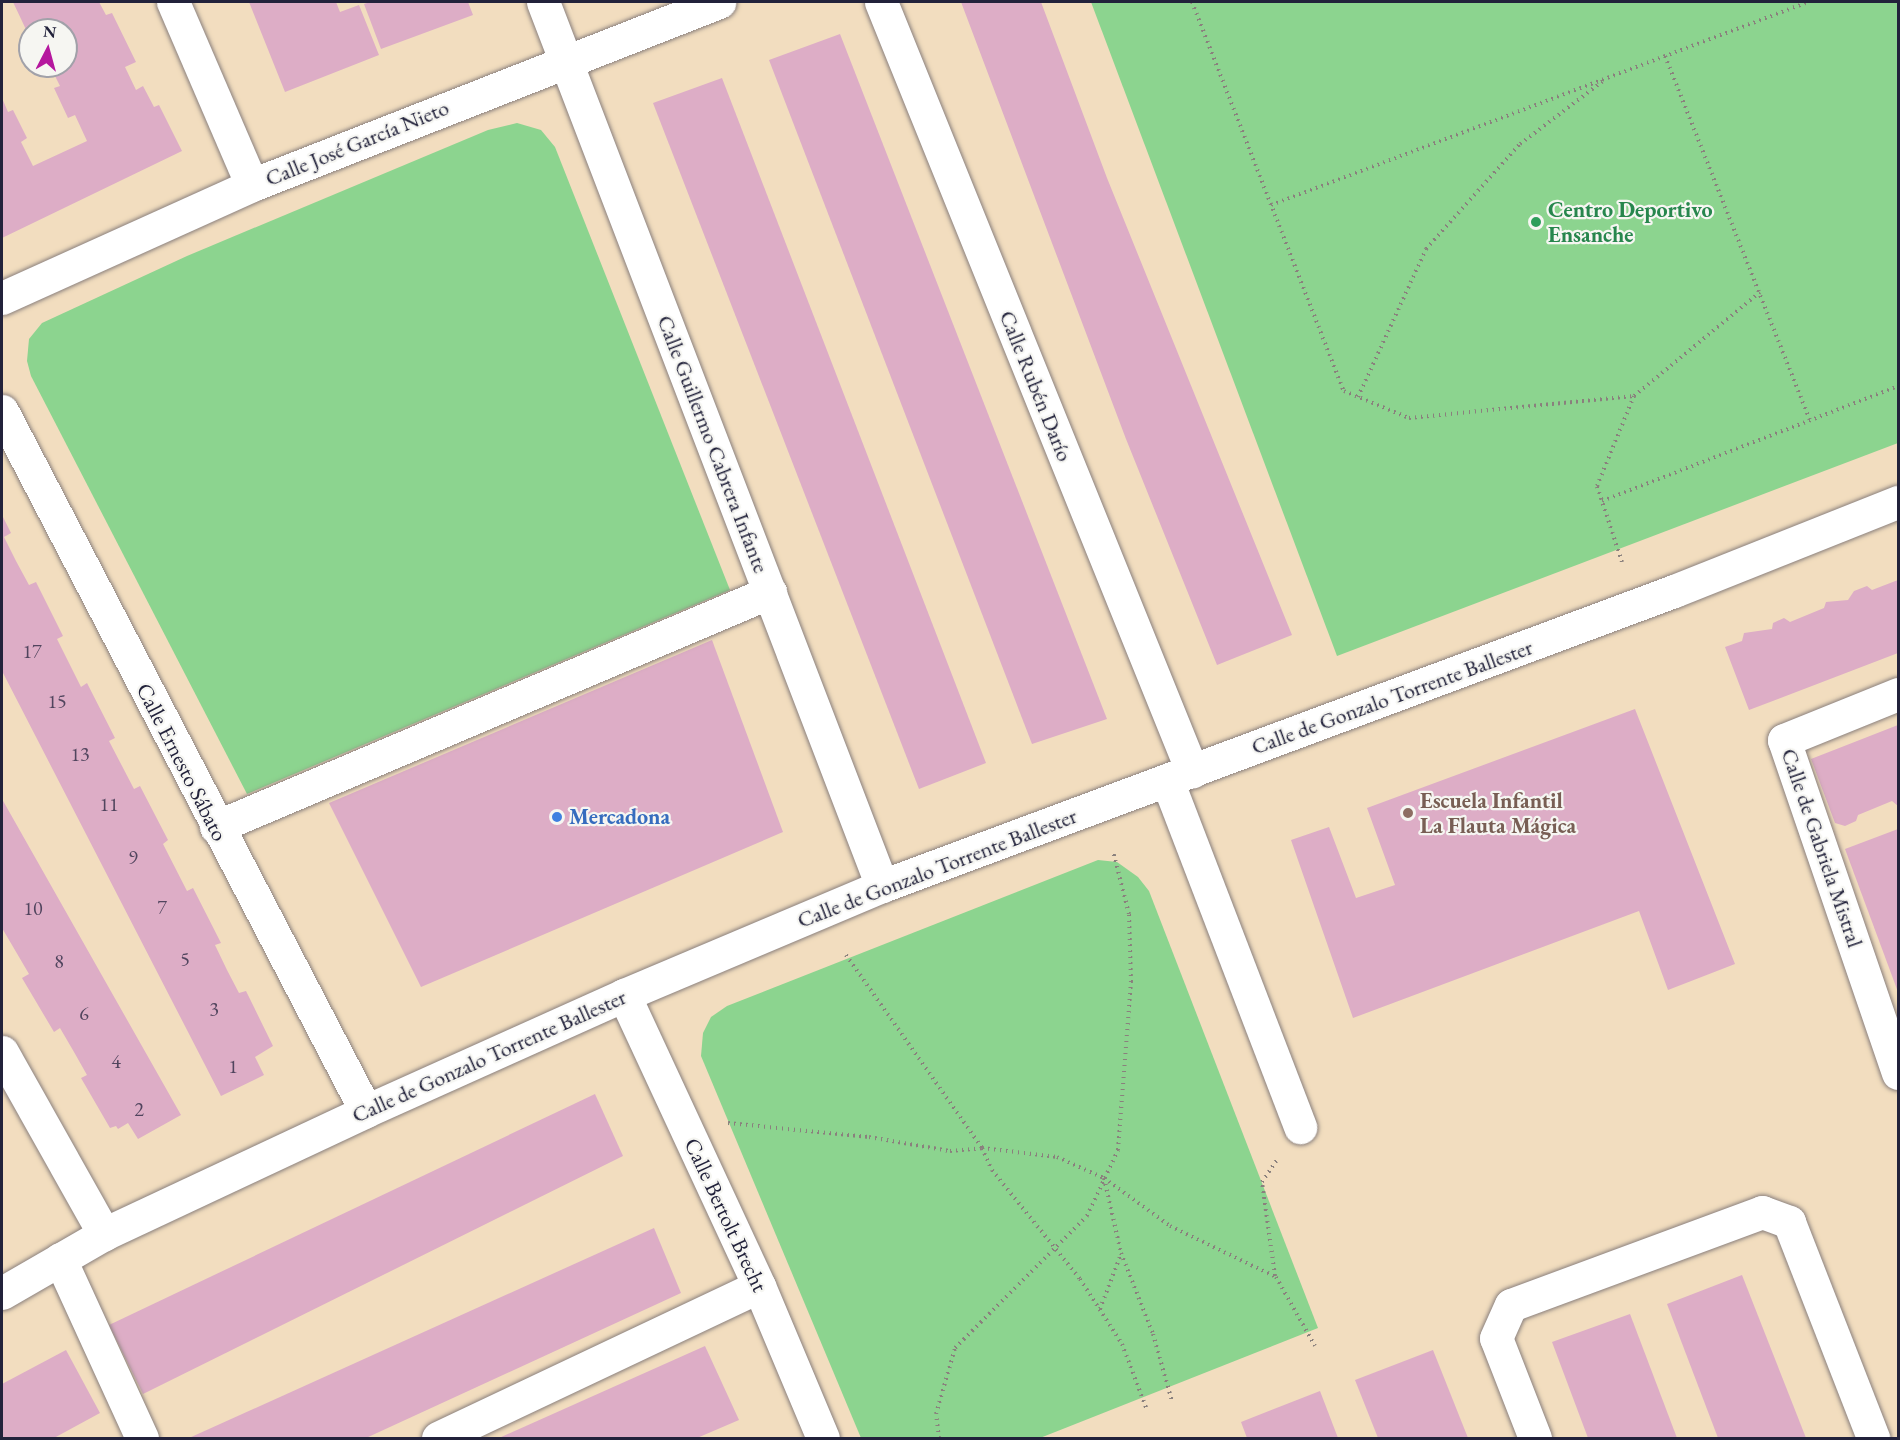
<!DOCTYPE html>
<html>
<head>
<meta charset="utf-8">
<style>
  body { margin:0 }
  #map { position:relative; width:1900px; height:1440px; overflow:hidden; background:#f2ddbf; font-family:"EB Garamond",serif }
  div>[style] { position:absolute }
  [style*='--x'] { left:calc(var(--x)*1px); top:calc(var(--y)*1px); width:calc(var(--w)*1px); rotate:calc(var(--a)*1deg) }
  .green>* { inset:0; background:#8cd48f }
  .building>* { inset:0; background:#ddadc6 }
  .path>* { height:4px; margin-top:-2px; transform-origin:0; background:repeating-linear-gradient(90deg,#8a807d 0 1.5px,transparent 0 6px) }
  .roads { filter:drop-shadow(0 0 2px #8a807d) drop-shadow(0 0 2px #8a807d) }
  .minor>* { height:33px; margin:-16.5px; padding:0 16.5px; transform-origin:16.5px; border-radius:16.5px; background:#fff }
  .dots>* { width:16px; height:16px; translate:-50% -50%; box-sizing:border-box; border:3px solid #f6f6f2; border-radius:50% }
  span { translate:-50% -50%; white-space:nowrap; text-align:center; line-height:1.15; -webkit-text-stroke:4.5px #f6f6f2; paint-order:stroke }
  .number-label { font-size:20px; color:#51455e }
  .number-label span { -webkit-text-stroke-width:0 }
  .street-label { font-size:22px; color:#22223b }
  .leisure-label { font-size:22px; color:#27864d; font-weight:700 }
  .left { translate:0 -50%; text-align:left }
  .education-label { font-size:22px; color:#785e54; font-weight:700 }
  .shop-label { font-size:22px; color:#366cbe; font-weight:700 }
  .frame { position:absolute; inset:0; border:3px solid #22223b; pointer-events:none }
  .north { position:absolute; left:18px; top:18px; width:60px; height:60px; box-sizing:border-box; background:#f6f6f2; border:2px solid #a1a1a9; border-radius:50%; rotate:6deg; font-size:16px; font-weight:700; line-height:24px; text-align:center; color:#22223b }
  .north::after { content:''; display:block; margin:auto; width:21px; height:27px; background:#b5179e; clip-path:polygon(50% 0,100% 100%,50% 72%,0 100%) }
</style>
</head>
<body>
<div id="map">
  <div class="green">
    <div style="clip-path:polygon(1091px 2px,1898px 2px,1898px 443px,1337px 656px)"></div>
    <div style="clip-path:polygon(517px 123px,541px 130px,555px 147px,730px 590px,247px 794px,31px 376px,27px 361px,29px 339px,42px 323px,187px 256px,488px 130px)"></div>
    <div style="clip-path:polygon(1098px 860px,1117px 862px,1138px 877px,1149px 891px,1318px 1328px,1040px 1438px,861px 1438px,701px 1056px,703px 1033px,711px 1017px,727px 1006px)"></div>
  </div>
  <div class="building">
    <div style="clip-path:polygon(13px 2px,99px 2px,106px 15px,112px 13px,136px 62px,125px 67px,136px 90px,143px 86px,154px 107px,159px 105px,182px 151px,2px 238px,2px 98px,8px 112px,13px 110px,27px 138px,21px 142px,33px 166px,87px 141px,75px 115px,68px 118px,54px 88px,60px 86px,50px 66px,66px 66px,66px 30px,30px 30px,30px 38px)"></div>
    <div style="clip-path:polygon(249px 2px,336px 2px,340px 12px,359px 5px,379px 55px,285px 92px)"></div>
    <div style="clip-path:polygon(370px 2px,468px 2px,473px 15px,381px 49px,364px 4px)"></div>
    <div style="clip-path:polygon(961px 2px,1041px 2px,1107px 178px,1292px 635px,1217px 665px,1126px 439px)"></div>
    <div style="clip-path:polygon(840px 34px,1107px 719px,1032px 744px,769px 60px)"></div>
    <div style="clip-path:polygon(722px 78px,986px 763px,919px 789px,653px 103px)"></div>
    <div style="clip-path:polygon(2px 515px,11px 533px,4px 537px,16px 561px,29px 585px,36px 582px,63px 636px,57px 639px,81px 687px,87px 683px,115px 738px,109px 741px,134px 789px,140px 786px,168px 840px,163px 844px,187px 891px,193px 888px,221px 943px,215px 945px,227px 970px,239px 993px,246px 991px,273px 1046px,255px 1057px,264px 1075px,221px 1096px,2px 671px)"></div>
    <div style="clip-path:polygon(1898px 580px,1898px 653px,1749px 710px,1725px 647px,1742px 641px,1744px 633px,1772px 629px,1773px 623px,1784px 618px,1790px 622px,1824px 608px,1826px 602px,1848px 600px,1854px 591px,1867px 586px,1872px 590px)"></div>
    <div style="clip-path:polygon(712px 640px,783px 832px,421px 987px,329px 803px)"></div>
    <div style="clip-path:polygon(1635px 709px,1735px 964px,1668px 990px,1639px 911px,1353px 1018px,1291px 840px,1329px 827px,1356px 898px,1395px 885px,1367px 808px)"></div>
    <div style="clip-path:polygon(1898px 725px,1898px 806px,1892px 801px,1858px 815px,1856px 821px,1845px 826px,1835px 823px,1811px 759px)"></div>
    <div style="clip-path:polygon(2px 799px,181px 1115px,138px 1139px,128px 1123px,118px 1129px,116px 1126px,110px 1128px,81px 1078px,87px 1075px,74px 1052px,60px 1028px,54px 1032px,22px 978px,29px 974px,2px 928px)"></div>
    <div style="clip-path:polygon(1898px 829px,1898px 992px,1845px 849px)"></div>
    <div style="clip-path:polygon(595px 1094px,623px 1156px,143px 1394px,109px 1325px)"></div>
    <div style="clip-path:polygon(654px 1228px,681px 1293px,366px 1438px,189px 1438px)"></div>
    <div style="clip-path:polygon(1742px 1275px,1806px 1438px,1718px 1438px,1667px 1304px)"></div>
    <div style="clip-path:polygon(1630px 1314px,1677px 1438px,1588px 1438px,1552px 1342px)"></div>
    <div style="clip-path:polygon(705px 1346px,739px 1420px,697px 1438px,499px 1438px)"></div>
    <div style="clip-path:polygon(66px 1350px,100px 1413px,54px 1438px,2px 1438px,2px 1384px)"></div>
    <div style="clip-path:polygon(1433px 1350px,1468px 1438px,1378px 1438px,1355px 1380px)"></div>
    <div style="clip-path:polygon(1320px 1391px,1338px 1438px,1247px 1438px,1241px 1422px)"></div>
  </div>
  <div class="path">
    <div style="--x:1192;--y:2;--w:418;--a:68.7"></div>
    <div style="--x:1344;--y:391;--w:70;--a:22.6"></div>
    <div style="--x:1409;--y:418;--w:226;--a:-5.6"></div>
    <div style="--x:1665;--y:56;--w:392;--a:68.3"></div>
    <div style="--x:1271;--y:205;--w:574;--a:-20.71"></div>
    <div style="--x:1358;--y:397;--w:163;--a:-65.3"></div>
    <div style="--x:1426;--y:249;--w:141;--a:-48.2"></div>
    <div style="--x:1520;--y:144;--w:104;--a:-37.2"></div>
    <div style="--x:1602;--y:501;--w:318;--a:-21.2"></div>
    <div style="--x:1622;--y:562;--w:80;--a:-108.2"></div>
    <div style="--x:1597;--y:486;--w:97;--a:-67.7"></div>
    <div style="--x:1634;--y:396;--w:163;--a:-39.5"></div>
    <div style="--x:846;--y:955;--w:236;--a:54.8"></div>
    <div style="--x:982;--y:1148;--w:76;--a:6.8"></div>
    <div style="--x:1057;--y:1157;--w:51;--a:24.1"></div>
    <div style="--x:1104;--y:1178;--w:82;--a:36"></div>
    <div style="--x:1170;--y:1226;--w:118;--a:25.7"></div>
    <div style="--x:1276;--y:1277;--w:79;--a:60.5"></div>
    <div style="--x:728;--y:1123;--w:142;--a:5.7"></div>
    <div style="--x:869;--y:1137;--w:82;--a:9.8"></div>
    <div style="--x:950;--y:1151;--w:32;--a:-5"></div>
    <div style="--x:982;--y:1148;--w:24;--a:66"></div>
    <div style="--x:992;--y:1170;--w:140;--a:51.1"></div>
    <div style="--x:1080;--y:1279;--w:77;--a:57.1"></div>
    <div style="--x:1122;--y:1344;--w:71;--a:69.3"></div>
    <div style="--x:1104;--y:1178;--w:77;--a:77.2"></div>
    <div style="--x:1121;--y:1253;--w:87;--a:68.4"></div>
    <div style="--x:1153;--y:1334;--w:70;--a:74.2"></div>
    <div style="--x:1275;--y:1276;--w:95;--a:-97.9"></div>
    <div style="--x:1262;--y:1182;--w:27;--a:-56"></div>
    <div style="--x:1100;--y:1309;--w:59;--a:-69.1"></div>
    <div style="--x:939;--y:1438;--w:24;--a:-97"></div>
    <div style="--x:936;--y:1414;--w:69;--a:-73.9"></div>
    <div style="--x:955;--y:1348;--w:187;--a:-45"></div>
    <div style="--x:1087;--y:1216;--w:73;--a:-64.8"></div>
    <div style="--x:1118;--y:1150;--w:169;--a:-85.6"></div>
    <div style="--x:1131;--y:982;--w:68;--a:-91.7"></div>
    <div style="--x:1129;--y:914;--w:65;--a:-104.3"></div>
  </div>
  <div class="roads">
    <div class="minor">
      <div style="--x:173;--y:2;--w:199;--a:66.7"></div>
      <div style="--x:543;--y:2;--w:947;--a:69.02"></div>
      <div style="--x:881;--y:2;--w:830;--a:67.98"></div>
      <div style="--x:2;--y:298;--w:274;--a:-24.3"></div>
      <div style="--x:252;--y:185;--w:502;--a:-21.4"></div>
      <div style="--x:2;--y:411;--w:789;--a:62.53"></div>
      <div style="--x:1898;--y:694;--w:123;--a:158"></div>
      <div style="--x:1784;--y:740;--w:352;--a:71.1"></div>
      <div style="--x:1167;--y:780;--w:372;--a:69"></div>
      <div style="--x:216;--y:827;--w:602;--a:-22.99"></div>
      <div style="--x:624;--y:995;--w:321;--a:65.1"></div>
      <div style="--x:759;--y:1286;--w:165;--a:67.2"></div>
      <div style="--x:2;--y:1052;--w:209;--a:60.7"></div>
      <div style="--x:60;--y:1259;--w:197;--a:65.4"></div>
      <div style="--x:2;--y:1293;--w:118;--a:-30"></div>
      <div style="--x:104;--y:1234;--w:289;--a:-25.1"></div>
      <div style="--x:366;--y:1111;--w:283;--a:-24.2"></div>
      <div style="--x:624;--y:995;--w:280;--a:-22.9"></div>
      <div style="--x:882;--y:886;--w:845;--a:-20.43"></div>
      <div style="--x:1674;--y:591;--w:241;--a:-21.7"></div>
      <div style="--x:438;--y:1438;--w:355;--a:-25.3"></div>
      <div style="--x:1535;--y:1438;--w:107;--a:-111.3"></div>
      <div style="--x:1496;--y:1338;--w:36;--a:-66"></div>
      <div style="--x:1511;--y:1305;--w:268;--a:-20.3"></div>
      <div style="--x:1762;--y:1212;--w:29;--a:20"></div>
      <div style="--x:1789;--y:1222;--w:232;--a:68.7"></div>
    </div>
  </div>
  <div class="dots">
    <div style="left:1536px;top:222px;background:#2e9e5b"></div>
    <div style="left:1408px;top:813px;background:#8d6e63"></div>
    <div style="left:557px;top:817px;background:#3f7fe0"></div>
  </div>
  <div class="number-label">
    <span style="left:32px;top:651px">17</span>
    <span style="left:57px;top:701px">15</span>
    <span style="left:80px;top:754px">13</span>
    <span style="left:109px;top:804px">11</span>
    <span style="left:133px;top:857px">9</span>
    <span style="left:162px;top:907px">7</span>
    <span style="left:33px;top:908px">10</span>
    <span style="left:185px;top:959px">5</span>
    <span style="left:59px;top:961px">8</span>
    <span style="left:214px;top:1009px">3</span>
    <span style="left:84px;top:1013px">6</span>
    <span style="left:116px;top:1061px">4</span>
    <span style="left:233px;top:1066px">1</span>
    <span style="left:139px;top:1109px">2</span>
  </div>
  <div class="street-label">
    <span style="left:357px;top:143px;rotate:-22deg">Calle José García Nieto</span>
    <span style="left:1036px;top:386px;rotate:68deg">Calle Rubén Darío</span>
    <span style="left:713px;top:444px;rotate:69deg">Calle Guillermo Cabrera Infante</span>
    <span style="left:1392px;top:697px;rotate:-20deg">Calle de Gonzalo Torrente Ballester</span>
    <span style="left:182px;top:762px;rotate:63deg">Calle Ernesto Sábato</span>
    <span style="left:1822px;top:848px;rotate:71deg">Calle de Gabriela Mistral</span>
    <span style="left:937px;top:868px;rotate:-21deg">Calle de Gonzalo Torrente Ballester</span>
    <span style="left:489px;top:1056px;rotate:-24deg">Calle de Gonzalo Torrente Ballester</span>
    <span style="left:726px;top:1215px;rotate:65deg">Calle Bertolt Brecht</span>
  </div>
  <div class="leisure-label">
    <span class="left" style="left:1548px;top:222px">Centro Deportivo<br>Ensanche</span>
  </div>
  <div class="education-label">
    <span class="left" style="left:1420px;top:813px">Escuela Infantil<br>La Flauta Mágica</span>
  </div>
  <div class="shop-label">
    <span class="left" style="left:569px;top:817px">Mercadona</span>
  </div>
  <div class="frame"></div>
  <div class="north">N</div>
</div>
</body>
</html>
